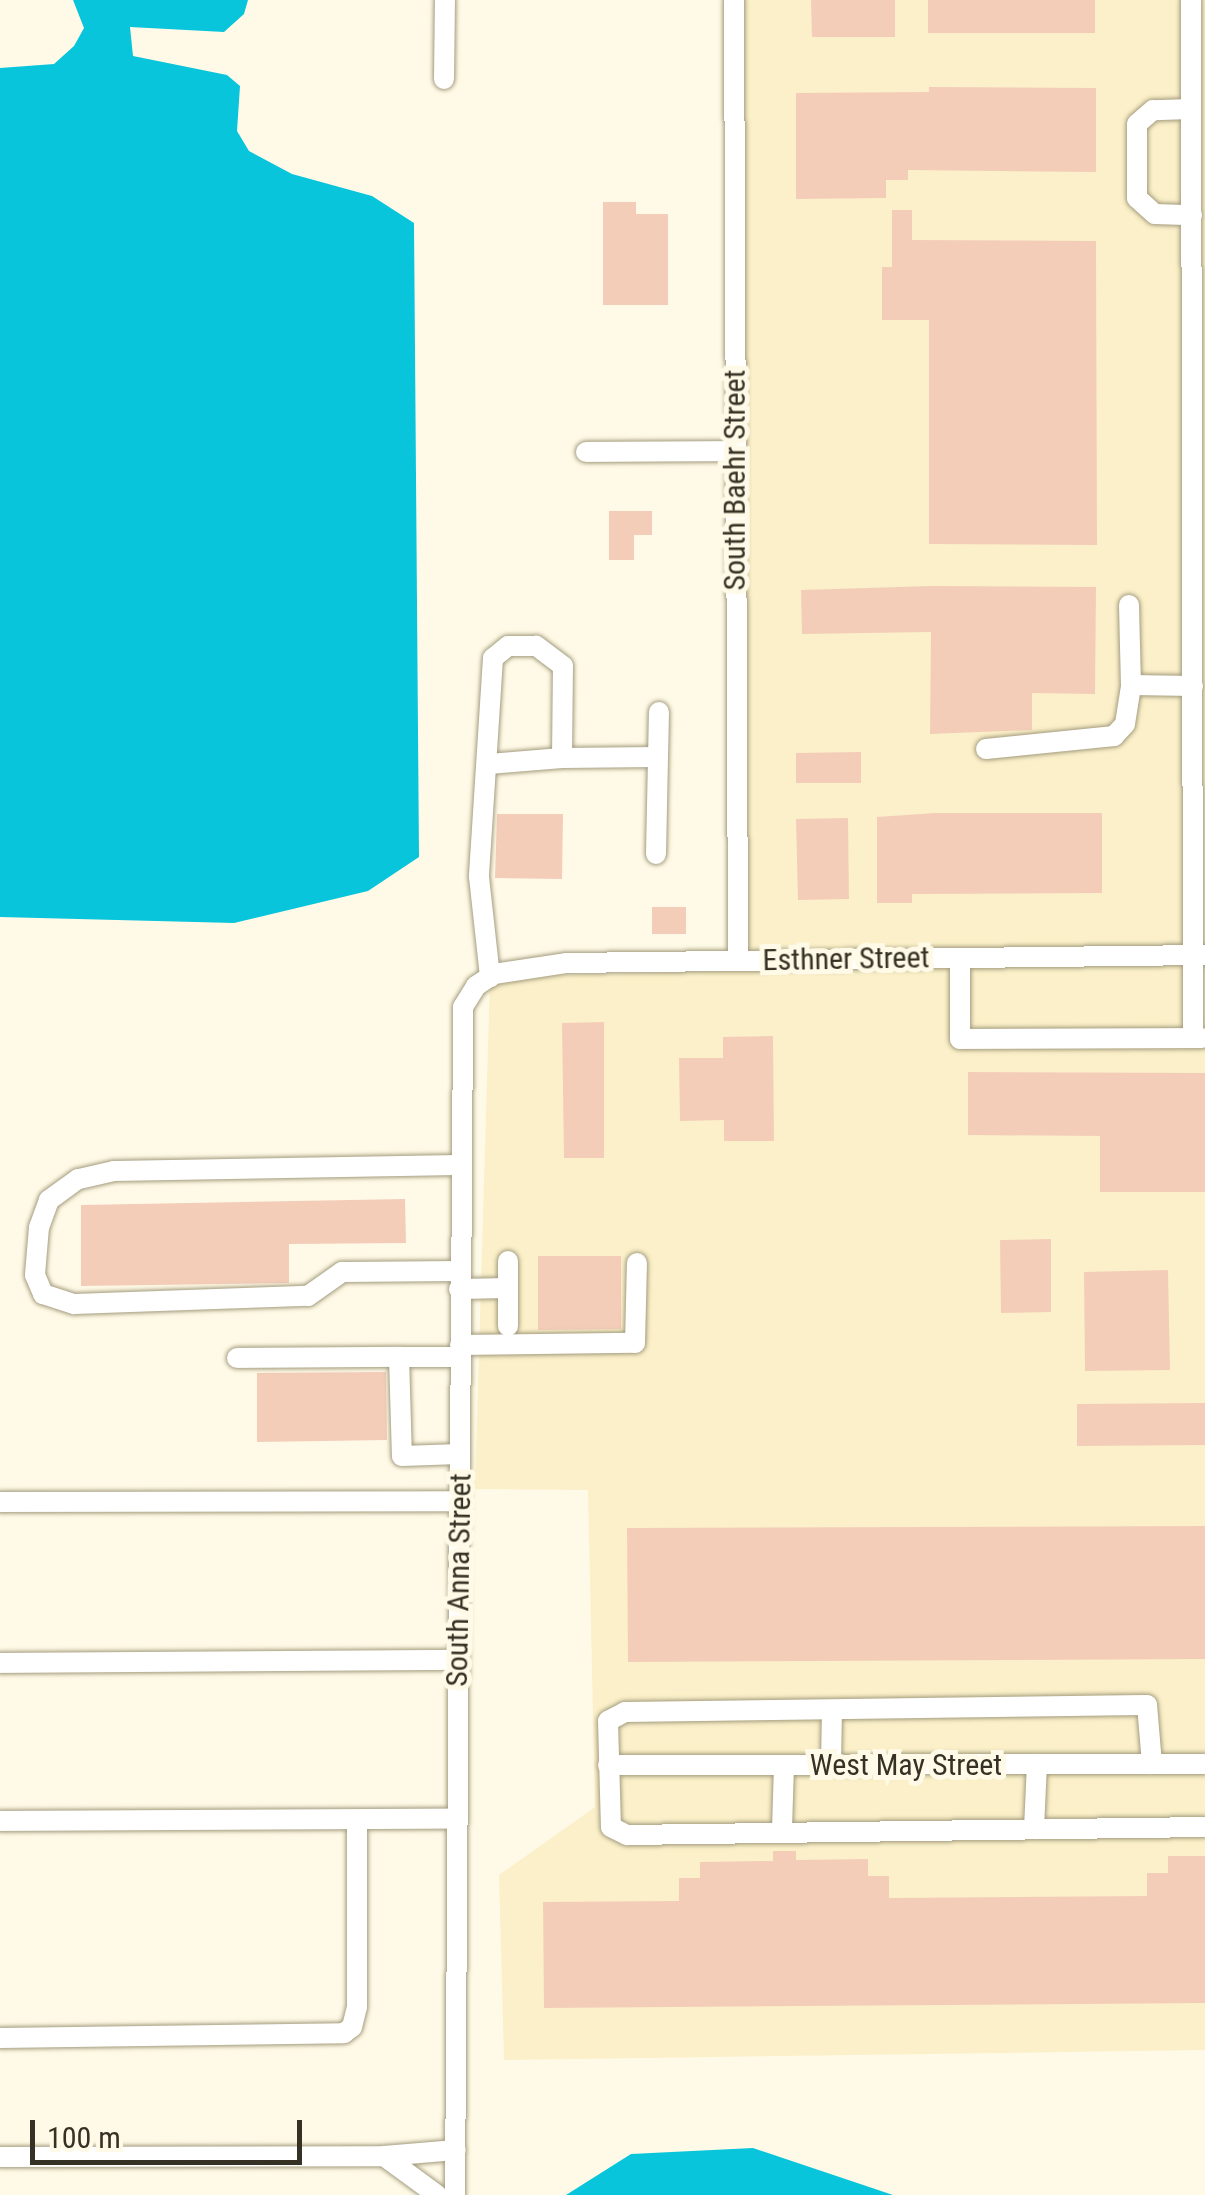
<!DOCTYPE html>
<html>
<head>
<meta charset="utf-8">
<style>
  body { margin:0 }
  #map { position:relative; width:1205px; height:2195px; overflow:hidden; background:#fffae7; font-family:"Roboto Condensed",sans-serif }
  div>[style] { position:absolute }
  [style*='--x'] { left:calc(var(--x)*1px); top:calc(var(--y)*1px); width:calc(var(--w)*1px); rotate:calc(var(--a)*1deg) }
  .built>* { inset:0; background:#fbf0c9 }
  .water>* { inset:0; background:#08c5dc }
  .building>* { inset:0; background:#f4cdb9 }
  .roads { filter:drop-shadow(0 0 2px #a49c7e) drop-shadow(0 0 2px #a49c7e) }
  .minor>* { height:20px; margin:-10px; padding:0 10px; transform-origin:10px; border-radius:10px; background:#fff }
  span { translate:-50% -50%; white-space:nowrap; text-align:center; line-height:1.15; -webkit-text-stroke:10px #fffae7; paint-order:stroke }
  .street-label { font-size:30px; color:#353225 }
  .scale { position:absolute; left:30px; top:2120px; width:272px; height:45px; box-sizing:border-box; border:5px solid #353225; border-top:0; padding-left:12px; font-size:30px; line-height:35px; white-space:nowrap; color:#353225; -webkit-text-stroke:8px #fffae7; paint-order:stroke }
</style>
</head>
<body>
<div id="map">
  <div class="built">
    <div style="clip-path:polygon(737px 0,1205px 0,1205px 955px,738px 960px)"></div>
    <div style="clip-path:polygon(1205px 959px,1205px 2050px,504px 2060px,499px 1875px,595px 1807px,588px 1490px,475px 1489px,490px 977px)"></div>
  </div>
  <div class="water">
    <div style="clip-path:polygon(73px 0,248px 0,244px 14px,224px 32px,130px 27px,133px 56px,227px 75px,240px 86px,237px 131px,249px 151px,292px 174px,372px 196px,414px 223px,419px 857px,368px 891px,234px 923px,0 917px,0 68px,54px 64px,74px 46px,84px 28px)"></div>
    <div style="clip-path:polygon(753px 2148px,893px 2195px,566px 2195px,631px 2154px)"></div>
  </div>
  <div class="building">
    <div style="clip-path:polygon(811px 0,895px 0,895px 37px,812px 37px)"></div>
    <div style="clip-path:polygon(928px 0,1095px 0,1095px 33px,928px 33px)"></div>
    <div style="clip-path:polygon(929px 87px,1096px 88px,1096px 172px,908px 170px,908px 180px,886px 180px,886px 198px,796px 199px,796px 93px,929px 92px)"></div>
    <div style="clip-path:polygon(603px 202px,636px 202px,636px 214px,668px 214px,668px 305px,603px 305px)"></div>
    <div style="clip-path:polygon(892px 210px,912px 210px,912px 240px,1096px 241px,1097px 545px,929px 544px,929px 320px,882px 320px,882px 267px,892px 267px)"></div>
    <div style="clip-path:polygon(609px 511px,652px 511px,652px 535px,634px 535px,634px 560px,609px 560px)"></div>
    <div style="clip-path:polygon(931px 586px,1096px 587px,1095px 694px,1032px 693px,1032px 730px,930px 734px,931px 632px,802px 634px,801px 590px)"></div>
    <div style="clip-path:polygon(861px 752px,861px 783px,796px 783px,796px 753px)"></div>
    <div style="clip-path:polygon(935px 813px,1102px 813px,1102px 893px,912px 894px,912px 903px,877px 903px,877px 817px)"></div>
    <div style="clip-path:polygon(497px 814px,563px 814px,562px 879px,495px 878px)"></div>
    <div style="clip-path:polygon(848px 818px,849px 899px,798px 900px,796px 819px)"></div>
    <div style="clip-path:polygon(652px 907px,686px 907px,686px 934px,652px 934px)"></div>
    <div style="clip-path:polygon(604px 1022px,604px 1158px,564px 1158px,562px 1023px)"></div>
    <div style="clip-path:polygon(773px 1036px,774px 1141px,724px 1141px,724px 1120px,680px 1121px,679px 1058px,723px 1058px,723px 1037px)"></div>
    <div style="clip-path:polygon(968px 1072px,1205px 1073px,1205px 1192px,1100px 1192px,1100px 1136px,968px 1135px)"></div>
    <div style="clip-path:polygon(405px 1199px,406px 1243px,289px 1244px,289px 1283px,81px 1286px,81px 1205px)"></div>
    <div style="clip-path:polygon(1051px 1239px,1051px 1312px,1001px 1313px,1000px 1240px)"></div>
    <div style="clip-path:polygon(538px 1256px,621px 1256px,621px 1329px,538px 1330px)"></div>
    <div style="clip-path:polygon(1168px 1270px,1170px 1370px,1085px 1371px,1084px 1272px)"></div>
    <div style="clip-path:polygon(386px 1372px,387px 1440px,257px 1442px,257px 1373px)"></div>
    <div style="clip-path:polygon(1205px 1403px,1205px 1445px,1077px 1446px,1077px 1404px)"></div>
    <div style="clip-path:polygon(1205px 1526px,1205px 1659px,628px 1662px,627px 1528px)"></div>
    <div style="clip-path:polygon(773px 1851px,796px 1851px,796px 1860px,868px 1859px,868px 1876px,889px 1876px,889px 1898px,1147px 1896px,1147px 1873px,1168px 1873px,1168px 1856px,1205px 1856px,1205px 2003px,544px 2008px,543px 1902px,679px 1901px,679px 1878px,700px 1878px,700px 1862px,773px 1861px)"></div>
  </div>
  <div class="roads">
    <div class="minor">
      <div style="--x:734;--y:0;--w:960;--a:89.76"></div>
      <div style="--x:1191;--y:0;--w:1038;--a:89.89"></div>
      <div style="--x:444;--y:79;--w:79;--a:-89.3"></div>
      <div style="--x:1191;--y:109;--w:38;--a:178"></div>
      <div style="--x:1153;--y:110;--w:21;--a:139"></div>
      <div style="--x:1137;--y:124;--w:74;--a:90"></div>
      <div style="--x:1137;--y:198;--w:24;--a:42"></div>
      <div style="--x:1155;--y:214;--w:37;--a:2"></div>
      <div style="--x:586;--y:452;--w:149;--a:-0.4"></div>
      <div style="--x:1129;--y:605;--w:80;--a:88.6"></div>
      <div style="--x:1131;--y:685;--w:62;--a:0.9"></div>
      <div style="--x:986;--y:749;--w:129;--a:-5.8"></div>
      <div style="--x:1114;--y:736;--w:16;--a:-47"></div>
      <div style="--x:1125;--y:724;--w:39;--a:-81"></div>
      <div style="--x:562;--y:758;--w:95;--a:-0.6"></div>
      <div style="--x:489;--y:764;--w:73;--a:-4.7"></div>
      <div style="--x:562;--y:758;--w:92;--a:-89.4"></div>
      <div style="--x:563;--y:666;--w:34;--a:-143"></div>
      <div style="--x:536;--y:646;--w:28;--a:180"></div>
      <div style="--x:508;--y:646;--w:19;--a:141"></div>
      <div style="--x:493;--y:658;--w:219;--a:93.7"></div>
      <div style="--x:479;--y:877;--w:101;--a:83.7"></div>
      <div style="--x:656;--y:854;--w:142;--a:-88.8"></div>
      <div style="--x:960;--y:958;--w:81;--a:90"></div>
      <div style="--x:960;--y:1039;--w:242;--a:-0.2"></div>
      <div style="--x:458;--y:1165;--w:344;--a:179"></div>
      <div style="--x:114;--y:1171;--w:37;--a:167"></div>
      <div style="--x:78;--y:1179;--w:36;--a:144"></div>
      <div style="--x:49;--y:1200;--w:29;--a:110"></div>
      <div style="--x:39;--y:1227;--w:48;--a:94.8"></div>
      <div style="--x:35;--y:1275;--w:21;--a:67"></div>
      <div style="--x:43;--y:1294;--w:33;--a:18"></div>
      <div style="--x:74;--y:1304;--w:234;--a:-2"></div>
      <div style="--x:308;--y:1296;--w:42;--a:-35.2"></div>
      <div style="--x:342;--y:1272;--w:117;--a:-0.5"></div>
      <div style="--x:508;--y:1288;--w:38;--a:90"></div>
      <div style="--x:459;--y:1289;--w:49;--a:-1.2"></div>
      <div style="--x:508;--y:1288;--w:27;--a:-90"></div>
      <div style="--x:460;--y:1345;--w:175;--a:-0.7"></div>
      <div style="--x:635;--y:1343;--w:80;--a:-88.6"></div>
      <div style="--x:460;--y:1357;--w:61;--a:180"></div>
      <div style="--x:399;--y:1357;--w:99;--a:88.3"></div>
      <div style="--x:402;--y:1456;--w:58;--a:-2"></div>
      <div style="--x:237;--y:1358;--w:162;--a:-0.4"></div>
      <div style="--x:0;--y:1502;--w:460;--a:-0.1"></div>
      <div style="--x:0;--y:1663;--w:459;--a:-0.4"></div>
      <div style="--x:1152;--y:1764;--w:59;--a:-94.8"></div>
      <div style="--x:1147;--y:1705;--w:522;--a:179.23"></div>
      <div style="--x:625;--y:1712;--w:19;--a:152"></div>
      <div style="--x:608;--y:1721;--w:106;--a:88.4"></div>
      <div style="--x:611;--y:1827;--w:18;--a:27"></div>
      <div style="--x:627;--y:1835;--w:578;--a:-0.79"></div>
      <div style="--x:608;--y:1765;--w:597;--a:-0.1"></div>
      <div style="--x:831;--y:1765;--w:55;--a:-89"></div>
      <div style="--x:0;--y:1821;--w:456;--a:-0.3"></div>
      <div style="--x:782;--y:1829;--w:64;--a:-88.2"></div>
      <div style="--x:1034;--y:1829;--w:65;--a:-87.4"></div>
      <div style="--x:0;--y:2038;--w:344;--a:-0.8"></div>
      <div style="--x:344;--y:2033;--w:10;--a:-37"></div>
      <div style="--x:352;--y:2027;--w:21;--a:-76"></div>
      <div style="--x:357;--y:2007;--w:187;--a:-90"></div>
      <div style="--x:384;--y:2156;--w:66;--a:36.3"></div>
      <div style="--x:0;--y:2157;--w:384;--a:-0.1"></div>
      <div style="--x:384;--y:2156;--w:72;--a:-4.8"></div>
      <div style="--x:455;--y:2195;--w:1188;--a:-89.61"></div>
      <div style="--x:463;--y:1007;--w:25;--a:-58"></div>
      <div style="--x:476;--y:986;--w:22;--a:-34"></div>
      <div style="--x:494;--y:974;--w:74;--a:-8.6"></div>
      <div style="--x:567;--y:963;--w:638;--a:-0.72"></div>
    </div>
  </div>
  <div class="street-label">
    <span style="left:735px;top:480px;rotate:-90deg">South Baehr Street</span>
    <span style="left:846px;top:959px;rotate:-1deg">Esthner Street</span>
    <span style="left:459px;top:1580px;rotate:-89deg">South Anna Street</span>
    <span style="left:906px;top:1765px">West May Street</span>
  </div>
  <div class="scale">100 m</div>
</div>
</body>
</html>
